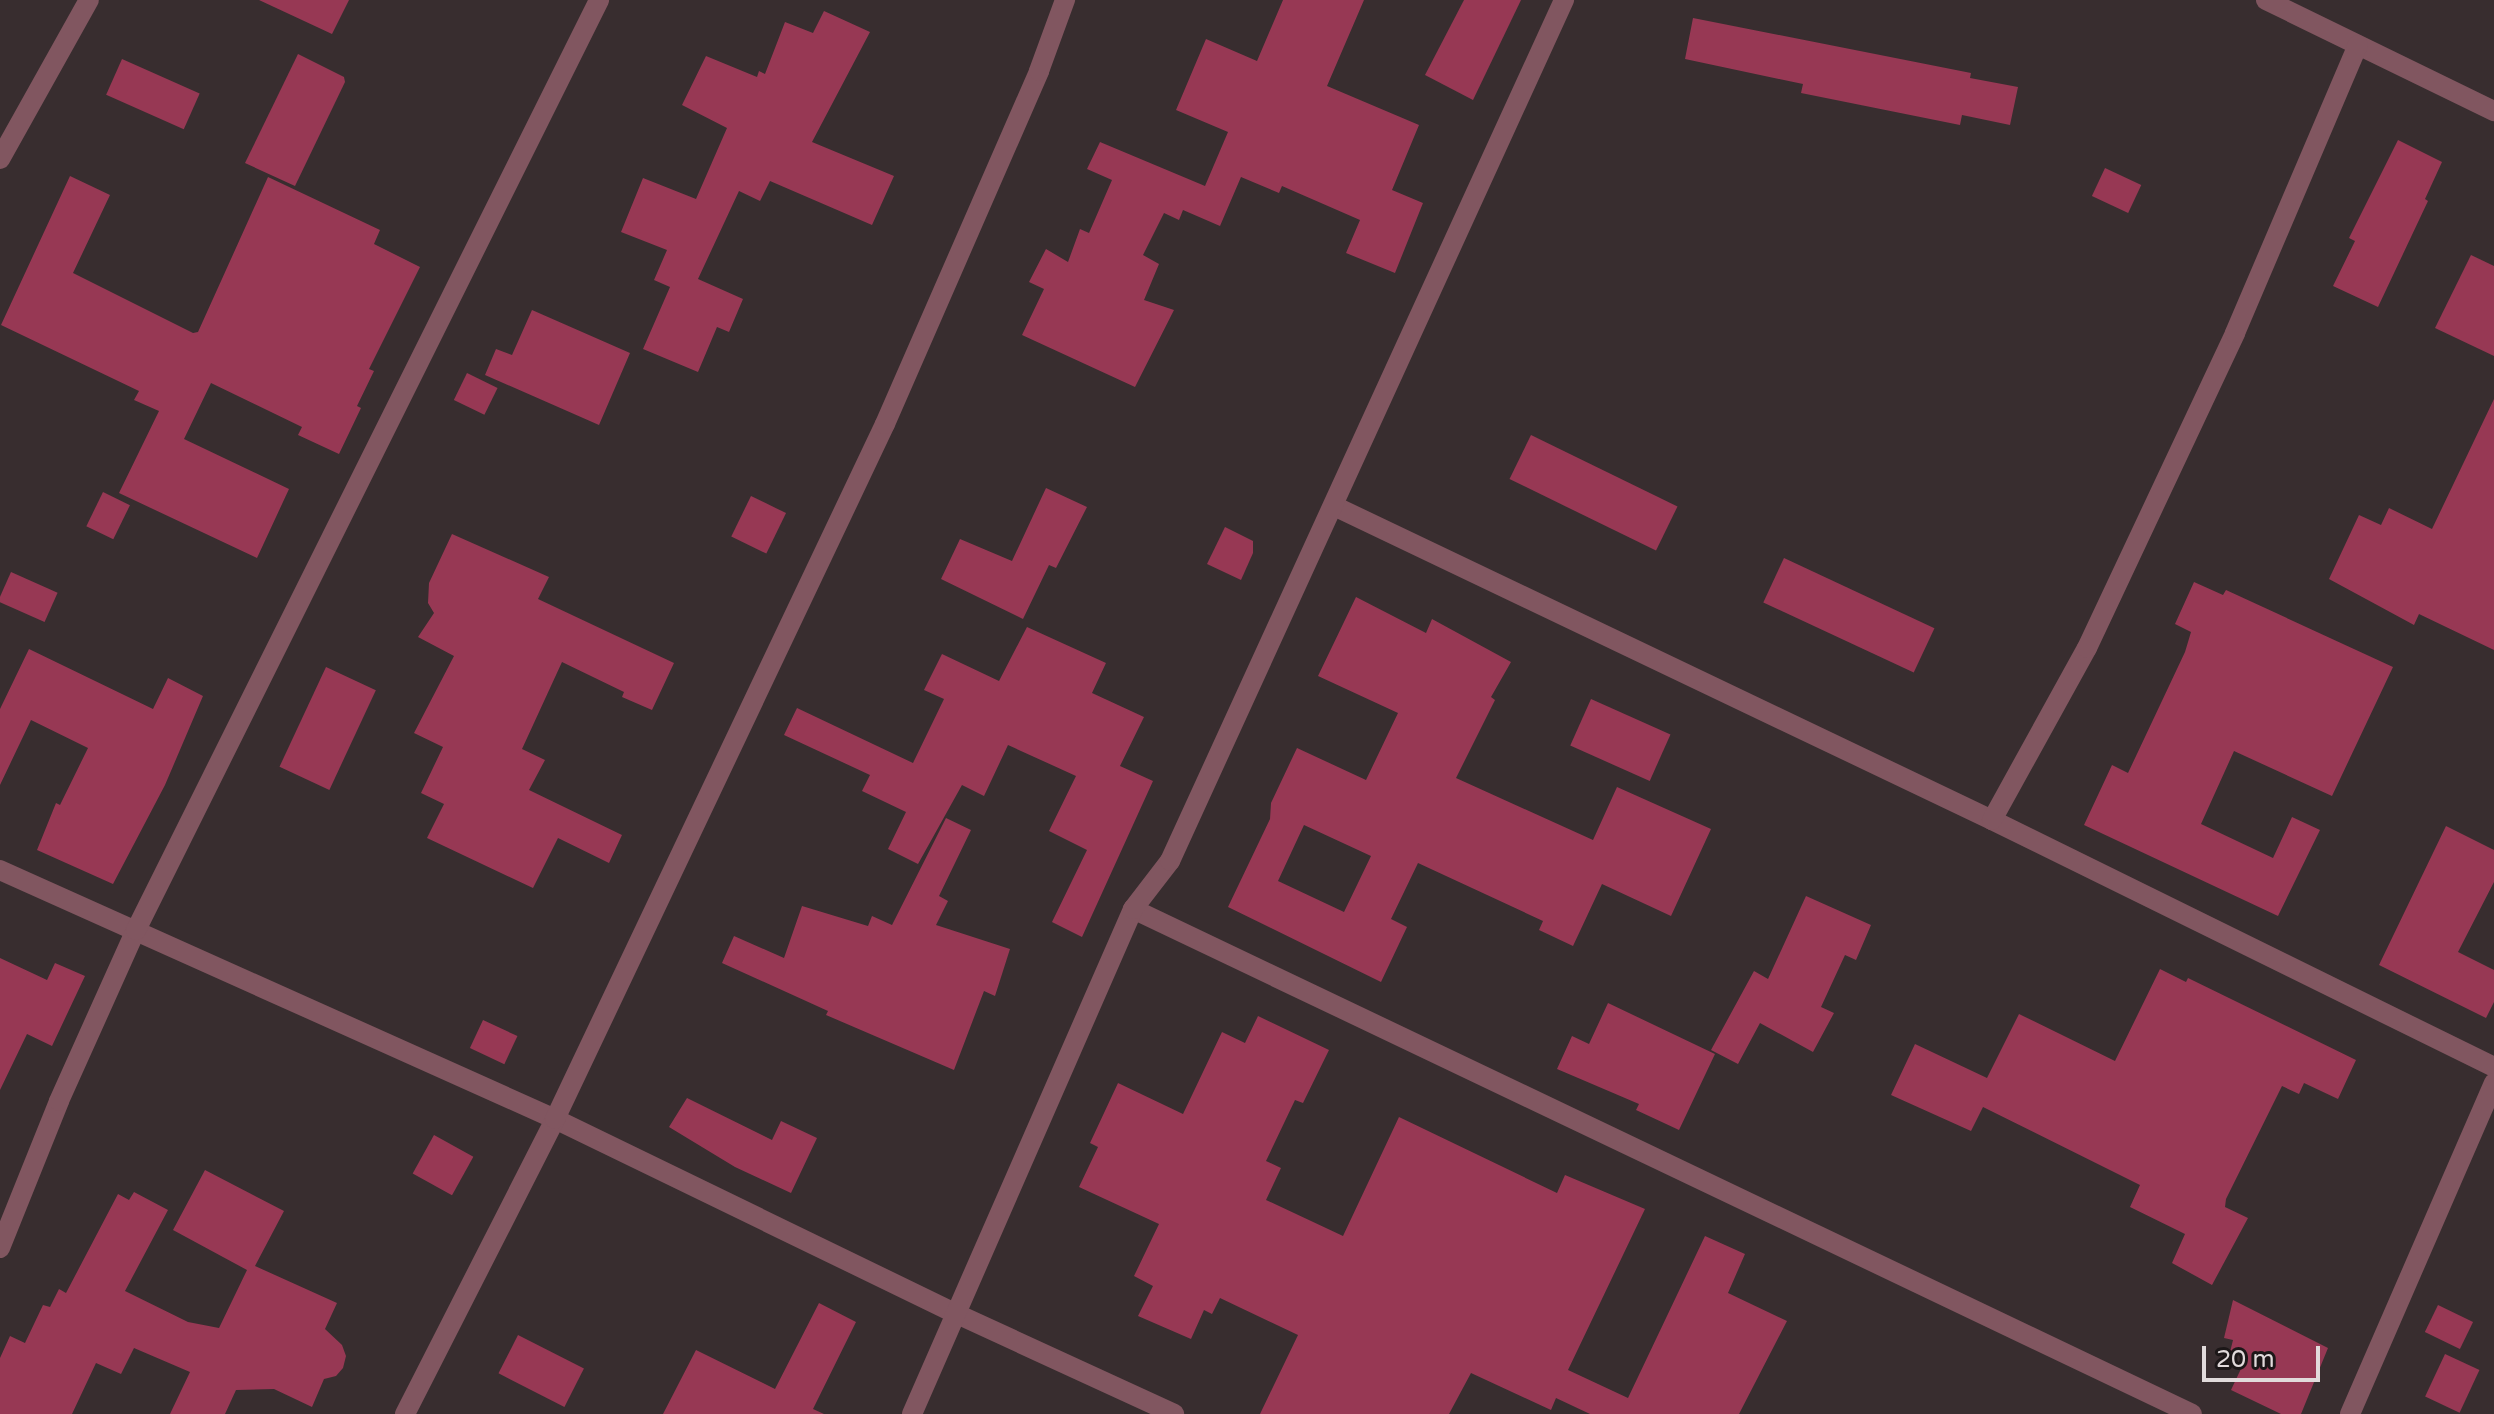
<!DOCTYPE html>
<html>
<head>
<meta charset="utf-8">
<style>
  body { margin:0 }
  #map { position:relative; width:2494px; height:1414px; overflow:hidden; background:#382d2f; font-family:"Varela Round",sans-serif }
  div>[style] { position:absolute }
  [style*='--x'] { left:calc(var(--x)*1px); top:calc(var(--y)*1px); width:calc(var(--w)*1px); rotate:calc(var(--a)*1deg) }
  .building>* { inset:0; background:#973854; transform-origin:0 0 }
  .street>* { height:20px; margin:-10px; padding:0 10px; transform-origin:10px; border-radius:10px; background:#815660 }
  span { translate:-50% -50%; white-space:nowrap; text-align:center; line-height:1.15; -webkit-text-stroke:6px #1c1718; paint-order:stroke }
  .scale { position:absolute; left:2202px; top:1346px; width:118px; height:36px; box-sizing:border-box; border:4px solid #e1dadb; border-top:0; padding-left:10px; font-size:24px; line-height:28px; white-space:nowrap; color:#e1dadb; -webkit-text-stroke:6px #1c1718; paint-order:stroke }
</style>
</head>
<body>
<div id="map">
  <div class="building">
    <div style="clip-path:polygon(259px 0,349px 0,332px 34px)"></div>
    <div style="clip-path:polygon(1283px 0,1364px 0,1327px 86px,1419px 125px,1392px 190px,1423px 203px,1395px 273px,1346px 253px,1360px 220px,1282px 186px,1279px 193px,1241px 177px,1220px 226px,1183px 210px,1179px 220px,1164px 213px,1143px 255px,1159px 264px,1144px 300px,1174px 310px,1135px 387px,1022px 335px,1044px 289px,1029px 282px,1046px 249px,1068px 262px,1080px 229px,1089px 233px,1112px 180px,1087px 169px,1100px 142px,1205px 186px,1228px 132px,1176px 110px,1206px 39px,1257px 61px)"></div>
    <div style="clip-path:polygon(1464px 0,1521px 0,1473px 100px,1425px 75px)"></div>
    <div style="clip-path:polygon(824px 11px,870px 32px,812px 142px,894px 176px,872px 225px,770px 181px,760px 201px,739px 191px,698px 279px,743px 299px,729px 332px,717px 327px,698px 372px,643px 349px,670px 287px,654px 280px,667px 250px,621px 232px,643px 178px,696px 199px,727px 128px,682px 105px,706px 56px,757px 77px,759px 71px,765px 74px,785px 22px,813px 33px)"></div>
    <div style="clip-path:polygon(1693px 18px,1971px 73px,1970px 78px,2018px 87px,2010px 125px,1962px 115px,1960px 125px,1801px 93px,1803px 84px,1685px 59px)"></div>
    <div style="clip-path:polygon(298px 54px,344px 77px,345px 82px,295px 186px,245px 163px)"></div>
    <div style="left:122px;top:59px;width:85px;height:39px;rotate:24deg"></div>
    <div style="clip-path:polygon(2398px 140px,2442px 162px,2425px 199px,2428px 201px,2378px 307px,2333px 286px,2355px 241px,2349px 238px)"></div>
    <div style="left:2105px;top:168px;width:40px;height:31px;rotate:25deg"></div>
    <div style="clip-path:polygon(70px 176px,110px 195px,73px 273px,193px 333px,198px 332px,268px 177px,380px 230px,374px 244px,420px 267px,369px 369px,374px 371px,357px 406px,361px 408px,339px 454px,298px 435px,302px 427px,211px 383px,184px 439px,289px 489px,257px 558px,119px 493px,159px 411px,134px 400px,139px 391px,1px 325px)"></div>
    <div style="clip-path:polygon(2471px 255px,2494px 266px,2494px 356px,2435px 328px)"></div>
    <div style="clip-path:polygon(532px 310px,630px 353px,599px 425px,485px 375px,496px 349px,512px 355px)"></div>
    <div style="left:467px;top:373px;width:34px;height:30px;rotate:26deg"></div>
    <div style="clip-path:polygon(2494px 399px,2494px 650px,2419px 614px,2414px 625px,2329px 579px,2359px 515px,2381px 525px,2389px 508px,2432px 529px)"></div>
    <div style="left:1531px;top:435px;width:163px;height:49px;rotate:26deg"></div>
    <div style="clip-path:polygon(1046px 488px,1087px 507px,1056px 568px,1049px 565px,1023px 619px,941px 579px,960px 539px,1012px 561px)"></div>
    <div style="left:103px;top:492px;width:30px;height:38px;rotate:26deg"></div>
    <div style="left:751px;top:496px;width:39px;height:45px;rotate:26deg"></div>
    <div style="clip-path:polygon(1225px 527px,1253px 541px,1253px 553px,1241px 580px,1207px 564px)"></div>
    <div style="clip-path:polygon(452px 534px,549px 577px,538px 599px,674px 663px,652px 710px,622px 697px,624px 692px,562px 662px,522px 749px,545px 760px,529px 790px,622px 835px,609px 863px,558px 838px,533px 888px,427px 838px,444px 804px,421px 793px,443px 747px,414px 733px,454px 656px,418px 637px,434px 613px,428px 603px,429px 583px)"></div>
    <div style="left:1784px;top:558px;width:166px;height:49px;rotate:25deg"></div>
    <div style="left:11px;top:572px;width:51px;height:32px;rotate:24deg"></div>
    <div style="clip-path:polygon(2194px 582px,2223px 595px,2226px 590px,2393px 667px,2332px 796px,2234px 751px,2201px 824px,2273px 858px,2292px 817px,2320px 830px,2278px 916px,2084px 825px,2112px 765px,2128px 773px,2185px 652px,2191px 632px,2175px 624px)"></div>
    <div style="clip-path:polygon(evenodd,1356px 597px,1426px 633px,1432px 619px,1511px 662px,1491px 697px,1495px 700px,1456px 778px,1593px 840px,1617px 787px,1711px 829px,1671px 916px,1602px 884px,1573px 946px,1539px 930px,1543px 921px,1418px 863px,1391px 919px,1407px 927px,1381px 982px,1228px 907px,1270px 819px,1271px 803px,1297px 748px,1366px 780px,1398px 713px,1318px 676px,1356px 597px,1304px 825px,1371px 856px,1344px 912px,1278px 881px,1304px 825px)"></div>
    <div style="clip-path:polygon(1027px 627px,1106px 663px,1092px 693px,1144px 717px,1120px 766px,1153px 781px,1082px 937px,1052px 922px,1087px 850px,1049px 831px,1076px 776px,1008px 745px,984px 796px,962px 785px,918px 864px,888px 849px,906px 812px,862px 791px,870px 775px,784px 735px,797px 708px,913px 763px,944px 699px,924px 690px,942px 654px,999px 681px)"></div>
    <div style="clip-path:polygon(29px 649px,153px 709px,168px 678px,203px 696px,165px 785px,113px 884px,37px 850px,56px 803px,60px 805px,88px 748px,31px 720px,0 785px,0 709px)"></div>
    <div style="left:326px;top:667px;width:55px;height:110px;rotate:25deg"></div>
    <div style="left:1591px;top:699px;width:87px;height:51px;rotate:24deg"></div>
    <div style="clip-path:polygon(946px 818px,971px 830px,939px 896px,948px 901px,936px 925px,1010px 949px,995px 996px,984px 991px,954px 1070px,826px 1015px,828px 1011px,722px 963px,734px 936px,784px 958px,802px 906px,868px 926px,872px 916px,892px 925px)"></div>
    <div style="clip-path:polygon(2446px 826px,2494px 850px,2494px 882px,2458px 952px,2494px 970px,2494px 1002px,2486px 1018px,2379px 965px)"></div>
    <div style="clip-path:polygon(1806px 896px,1871px 925px,1856px 960px,1845px 955px,1821px 1007px,1834px 1013px,1813px 1052px,1760px 1023px,1738px 1064px,1711px 1050px,1754px 971px,1768px 979px)"></div>
    <div style="clip-path:polygon(0 958px,47px 980px,55px 963px,85px 976px,52px 1046px,27px 1034px,0 1090px)"></div>
    <div style="clip-path:polygon(2160px 969px,2186px 982px,2188px 978px,2356px 1060px,2338px 1099px,2304px 1083px,2299px 1094px,2282px 1086px,2226px 1199px,2225px 1207px,2248px 1218px,2212px 1285px,2172px 1263px,2185px 1234px,2130px 1207px,2140px 1185px,1983px 1107px,1971px 1131px,1891px 1095px,1915px 1044px,1987px 1078px,2019px 1014px,2115px 1061px)"></div>
    <div style="clip-path:polygon(1608px 1003px,1715px 1054px,1679px 1130px,1636px 1110px,1639px 1104px,1557px 1069px,1572px 1036px,1589px 1044px)"></div>
    <div style="clip-path:polygon(1258px 1016px,1329px 1050px,1303px 1103px,1295px 1100px,1266px 1161px,1281px 1168px,1266px 1200px,1343px 1236px,1399px 1117px,1557px 1193px,1565px 1175px,1645px 1209px,1568px 1370px,1628px 1398px,1705px 1236px,1745px 1254px,1728px 1293px,1787px 1321px,1739px 1414px,1590px 1414px,1556px 1398px,1551px 1410px,1471px 1373px,1449px 1414px,1260px 1414px,1298px 1335px,1220px 1298px,1212px 1314px,1204px 1310px,1191px 1339px,1138px 1316px,1153px 1286px,1134px 1276px,1159px 1224px,1079px 1187px,1098px 1147px,1090px 1143px,1118px 1083px,1183px 1114px,1222px 1032px,1245px 1043px)"></div>
    <div style="left:483px;top:1020px;width:38px;height:31px;rotate:25deg"></div>
    <div style="clip-path:polygon(687px 1098px,772px 1140px,781px 1121px,817px 1138px,791px 1193px,735px 1167px,669px 1127px)"></div>
    <div style="left:434px;top:1135px;width:45px;height:44px;rotate:29deg"></div>
    <div style="clip-path:polygon(205px 1170px,284px 1211px,255px 1266px,337px 1303px,325px 1329px,342px 1345px,346px 1356px,343px 1368px,336px 1376px,324px 1379px,312px 1407px,274px 1389px,236px 1390px,225px 1414px,170px 1414px,190px 1372px,134px 1348px,121px 1374px,96px 1363px,72px 1414px,0 1414px,0 1358px,10px 1336px,25px 1343px,43px 1305px,50px 1307px,59px 1289px,66px 1293px,118px 1194px,129px 1200px,134px 1192px,168px 1210px,125px 1291px,188px 1322px,219px 1328px,247px 1270px,173px 1230px)"></div>
    <div style="clip-path:polygon(2233px 1300px,2328px 1348px,2301px 1414px,2281px 1414px,2231px 1390px,2247px 1356px,2230px 1352px,2233px 1340px,2224px 1338px)"></div>
    <div style="clip-path:polygon(819px 1303px,856px 1322px,813px 1409px,824px 1414px,663px 1414px,696px 1350px,775px 1389px)"></div>
    <div style="left:2438px;top:1305px;width:39px;height:30px;rotate:26deg"></div>
    <div style="left:518px;top:1335px;width:74px;height:43px;rotate:27deg"></div>
    <div style="left:2445px;top:1354px;width:38px;height:47px;rotate:25deg"></div>
  </div>
  <div class="street">
    <div style="--x:2266;--y:0;--w:254;--a:26"></div>
    <div style="--x:0;--y:159;--w:182;--a:-60.8"></div>
    <div style="--x:1334;--y:506;--w:729;--a:25.51"></div>
    <div style="--x:1992;--y:820;--w:559;--a:26.2"></div>
    <div style="--x:1992;--y:820;--w:196;--a:-61.1"></div>
    <div style="--x:2087;--y:648;--w:348;--a:-64.8"></div>
    <div style="--x:2235;--y:333;--w:313;--a:-66.9"></div>
    <div style="--x:0;--y:870;--w:608;--a:24.16"></div>
    <div style="--x:555;--y:1119;--w:447;--a:25.9"></div>
    <div style="--x:957;--y:1314;--w:239;--a:24.7"></div>
    <div style="--x:1133;--y:909;--w:1173;--a:25.49"></div>
    <div style="--x:0;--y:1248;--w:158;--a:-68.1"></div>
    <div style="--x:59;--y:1101;--w:188;--a:-65.8"></div>
    <div style="--x:136;--y:930;--w:1039;--a:-63.53"></div>
    <div style="--x:405;--y:1414;--w:331;--a:-63"></div>
    <div style="--x:555;--y:1119;--w:769;--a:-64.6"></div>
    <div style="--x:885;--y:424;--w:385;--a:-66.4"></div>
    <div style="--x:1039;--y:71;--w:76;--a:-69.9"></div>
    <div style="--x:912;--y:1414;--w:551;--a:-66.36"></div>
    <div style="--x:1133;--y:909;--w:61;--a:-52.4"></div>
    <div style="--x:1170;--y:861;--w:947;--a:-65.41"></div>
    <div style="--x:2350;--y:1414;--w:361;--a:-66.5"></div>
  </div>
  <div class="scale">20 m</div>
</div>
</body>
</html>
